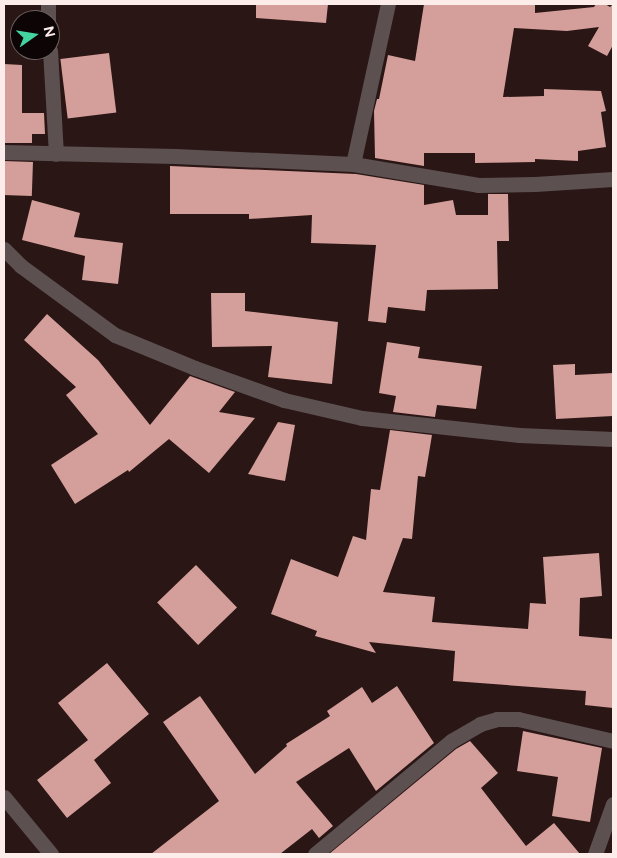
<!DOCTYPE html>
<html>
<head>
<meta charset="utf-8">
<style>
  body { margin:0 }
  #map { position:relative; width:617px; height:858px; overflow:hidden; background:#2a1615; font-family:Figtree,sans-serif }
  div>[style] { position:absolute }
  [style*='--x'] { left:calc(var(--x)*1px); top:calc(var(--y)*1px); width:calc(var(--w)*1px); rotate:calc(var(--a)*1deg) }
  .building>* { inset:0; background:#d49e9a; transform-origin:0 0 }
  .minor>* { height:15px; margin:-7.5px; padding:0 7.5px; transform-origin:7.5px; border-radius:7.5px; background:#5c5150 }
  span { translate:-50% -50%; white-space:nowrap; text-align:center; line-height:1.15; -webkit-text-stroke:5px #0d0505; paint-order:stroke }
  .frame { position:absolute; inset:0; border:5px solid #fcedeb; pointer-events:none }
  .north { position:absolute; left:10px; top:10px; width:50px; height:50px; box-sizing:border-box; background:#0d0505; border:1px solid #6d6261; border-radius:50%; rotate:77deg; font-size:14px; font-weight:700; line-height:20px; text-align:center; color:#fcedeb }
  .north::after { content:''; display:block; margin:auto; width:18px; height:22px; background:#44d49f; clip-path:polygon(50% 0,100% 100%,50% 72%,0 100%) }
</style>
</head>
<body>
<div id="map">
  <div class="building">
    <div style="clip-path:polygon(256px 4px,328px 4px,326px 23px,256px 18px)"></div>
    <div style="clip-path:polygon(424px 4px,535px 4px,535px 13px,594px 7px,596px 4px,605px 4px,610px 7px,613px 4px,613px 45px,607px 56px,588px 46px,599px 27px,567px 31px,514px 28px,503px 97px,544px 96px,544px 89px,601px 91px,606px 111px,601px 112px,606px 147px,578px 151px,578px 161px,535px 159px,535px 162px,475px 163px,475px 153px,424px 153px,424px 166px,375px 158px,374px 111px,377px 99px,379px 99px,388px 55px,415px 61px)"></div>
    <div style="left:109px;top:53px;width:60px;height:49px;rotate:83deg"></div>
    <div style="clip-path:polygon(4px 64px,22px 65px,22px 113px,44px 113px,45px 134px,32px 134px,32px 143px,4px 143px)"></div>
    <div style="left:4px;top:161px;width:29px;height:34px;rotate:2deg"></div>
    <div style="clip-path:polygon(170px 166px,356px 174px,424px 185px,424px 205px,453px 200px,456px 215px,488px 215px,488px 194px,508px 194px,509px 241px,497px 241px,498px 289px,427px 290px,425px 311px,388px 307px,386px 323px,368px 321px,376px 245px,311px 243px,312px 215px,249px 219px,249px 214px,170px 214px)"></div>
    <div style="clip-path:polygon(32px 200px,80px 213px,74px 237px,123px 243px,118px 284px,82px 280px,85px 256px,22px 240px)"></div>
    <div style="clip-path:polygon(211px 293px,245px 293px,245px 311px,338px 322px,332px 384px,268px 377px,272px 346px,212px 347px)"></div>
    <div style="clip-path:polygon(47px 314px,98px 360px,150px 425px,190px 376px,235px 392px,219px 412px,255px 418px,209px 473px,169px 439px,129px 472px,128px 470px,75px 504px,51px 465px,98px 434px,66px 395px,76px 387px,24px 340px)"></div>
    <div style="clip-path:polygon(387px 342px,420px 347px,418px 358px,482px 366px,476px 409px,437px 405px,435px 417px,393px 412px,396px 396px,379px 393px)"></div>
    <div style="clip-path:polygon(575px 364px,575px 375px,613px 373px,613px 416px,556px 419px,553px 365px)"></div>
    <div style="clip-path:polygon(278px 422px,295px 425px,285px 481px,248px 474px)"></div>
    <div style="clip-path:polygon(390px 430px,432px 435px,425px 477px,418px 476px,412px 539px,403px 538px,383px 592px,435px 597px,432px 622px,528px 629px,530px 603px,546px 604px,543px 557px,599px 553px,602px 596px,580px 598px,579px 636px,613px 639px,613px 708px,585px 705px,586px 691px,453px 681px,455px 651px,369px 642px,376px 653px,315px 636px,317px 631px,271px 614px,291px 559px,338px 577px,353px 536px,366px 540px,371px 489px,380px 490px)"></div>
    <div style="left:196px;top:565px;width:59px;height:54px;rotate:46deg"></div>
    <div style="clip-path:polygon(107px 663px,149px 714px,94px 760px,111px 783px,67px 818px,37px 780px,88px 740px,58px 703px)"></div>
    <div style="clip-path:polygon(397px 686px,434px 743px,376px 791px,349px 748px,296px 782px,333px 826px,319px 838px,312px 829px,280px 854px,151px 854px,219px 801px,163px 722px,200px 696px,255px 774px,287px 746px,286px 744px,330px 716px,327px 711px,362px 687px,372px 703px)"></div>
    <div style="clip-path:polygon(523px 731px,602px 748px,590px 822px,552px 816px,558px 777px,517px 771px)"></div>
    <div style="clip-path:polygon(470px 741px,498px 773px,481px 788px,526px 846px,554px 823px,580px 854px,329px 854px,456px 749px)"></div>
  </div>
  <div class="minor">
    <div style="--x:48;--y:4;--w:16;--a:90"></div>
    <div style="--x:50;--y:50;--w:104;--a:86.7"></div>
    <div style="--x:4;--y:152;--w:171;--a:1.3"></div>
    <div style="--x:175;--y:156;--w:178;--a:2.6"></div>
    <div style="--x:353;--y:164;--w:164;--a:-77.7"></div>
    <div style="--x:353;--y:164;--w:127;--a:9.5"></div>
    <div style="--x:478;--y:185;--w:57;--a:-1"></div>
    <div style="--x:535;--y:184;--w:78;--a:-3.7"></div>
    <div style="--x:4;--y:249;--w:24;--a:45"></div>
    <div style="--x:21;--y:266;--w:117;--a:36.3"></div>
    <div style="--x:115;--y:335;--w:87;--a:22.4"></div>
    <div style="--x:195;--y:368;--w:95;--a:19.8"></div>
    <div style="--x:284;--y:400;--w:80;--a:13"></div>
    <div style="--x:362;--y:418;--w:158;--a:6.2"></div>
    <div style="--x:519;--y:435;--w:94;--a:2.4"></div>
    <div style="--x:4;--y:797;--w:74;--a:50.5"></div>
    <div style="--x:315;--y:854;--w:177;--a:-39.7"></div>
    <div style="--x:451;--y:741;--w:34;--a:-30"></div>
    <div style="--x:480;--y:724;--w:18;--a:-16"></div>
    <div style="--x:497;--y:719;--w:21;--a:0"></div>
    <div style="--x:518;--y:719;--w:98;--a:13"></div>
    <div style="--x:595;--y:854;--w:53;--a:-70.2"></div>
  </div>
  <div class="frame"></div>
  <div class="north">N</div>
</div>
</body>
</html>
